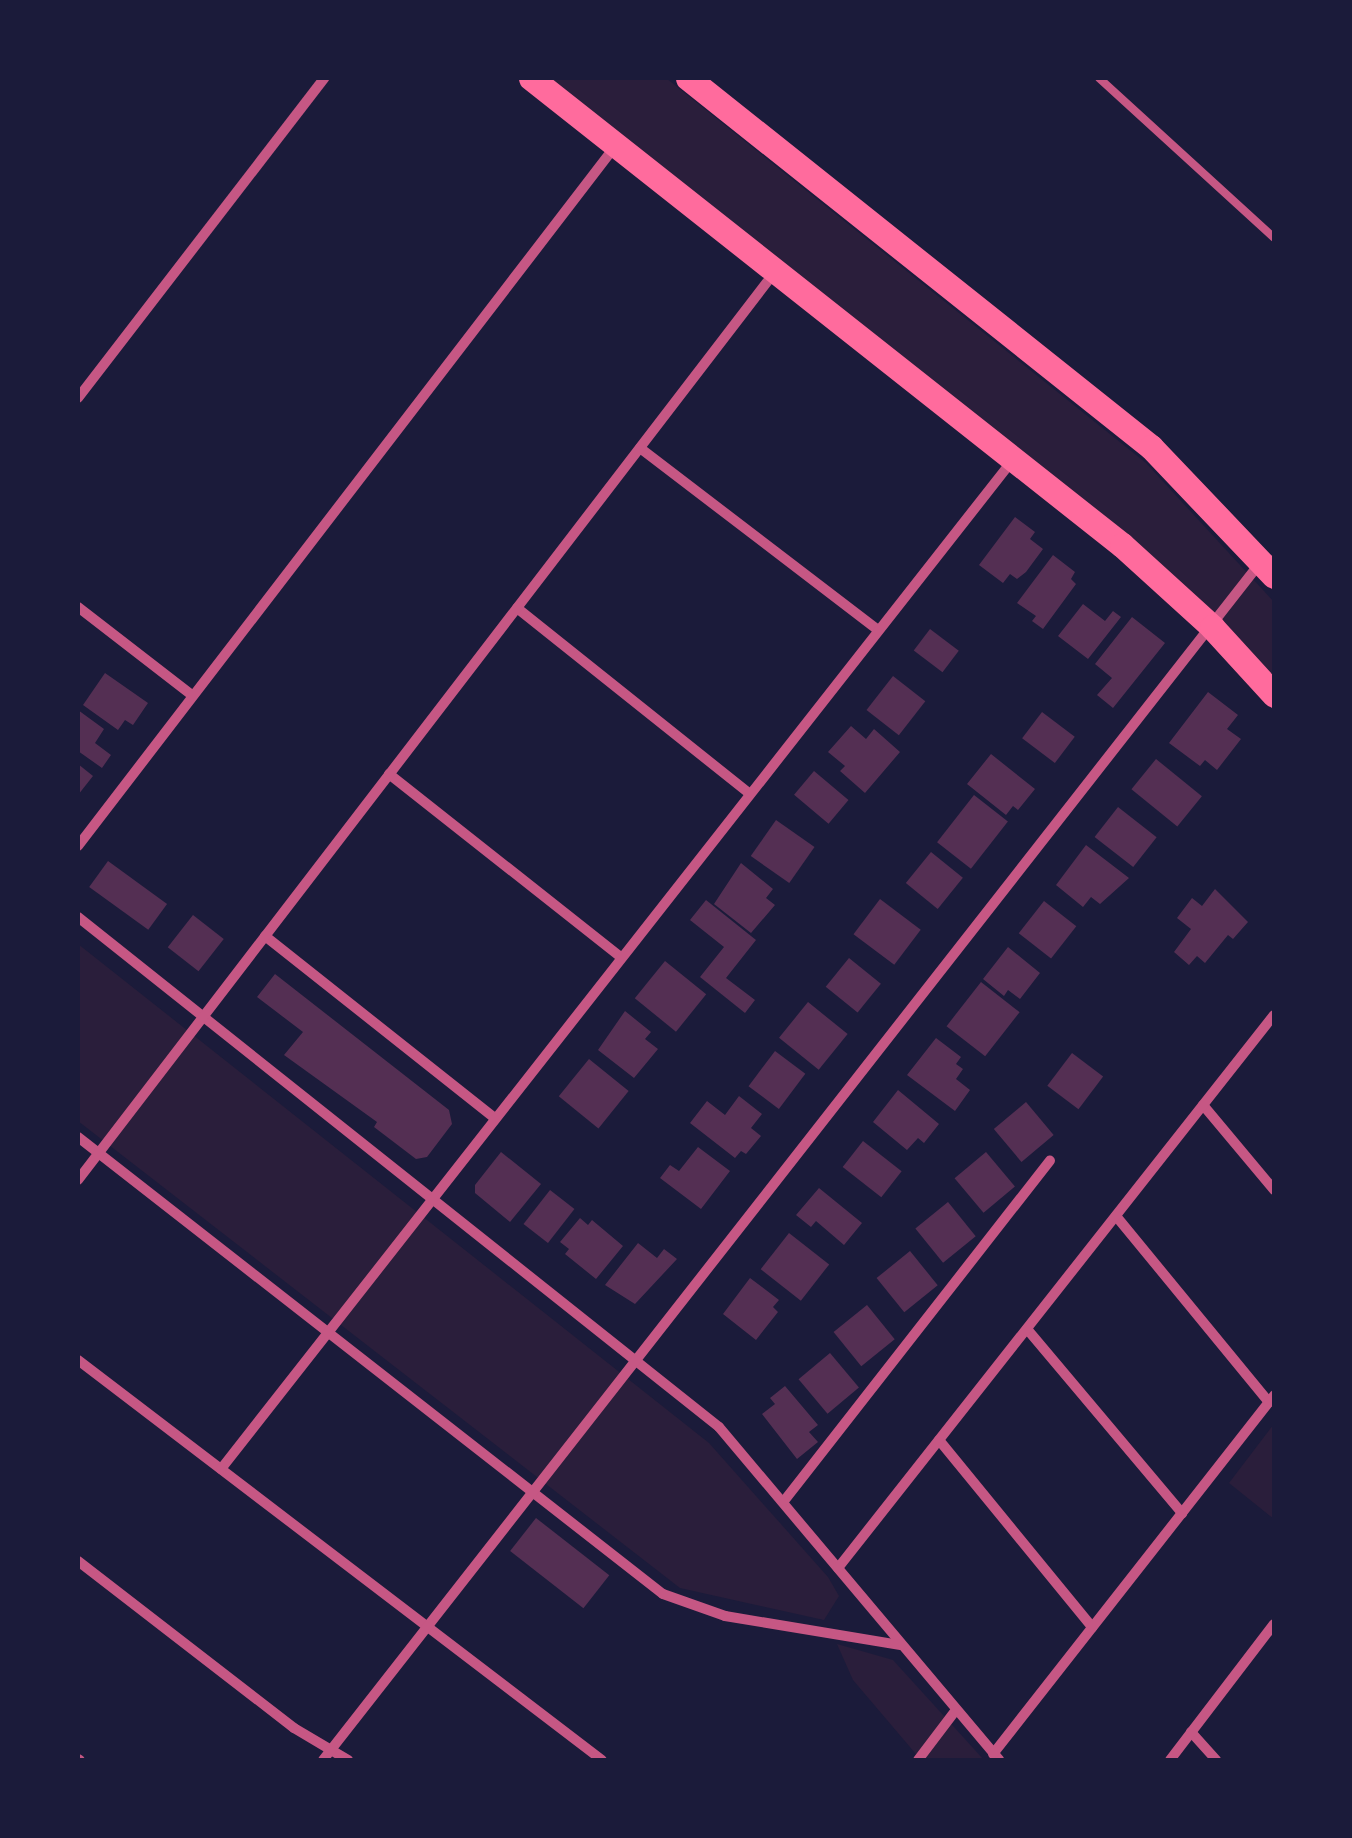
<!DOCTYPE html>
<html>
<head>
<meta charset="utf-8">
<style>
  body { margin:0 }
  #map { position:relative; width:1352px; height:1838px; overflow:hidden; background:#1b1b3a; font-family:Signika,sans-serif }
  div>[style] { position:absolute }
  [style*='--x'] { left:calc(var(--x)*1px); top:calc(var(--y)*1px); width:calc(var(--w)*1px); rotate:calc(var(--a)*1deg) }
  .green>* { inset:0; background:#2a1e3b }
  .building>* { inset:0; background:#542f53; transform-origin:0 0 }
  .service>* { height:8px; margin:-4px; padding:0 4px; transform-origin:4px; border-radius:4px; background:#c65784 }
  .minor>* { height:10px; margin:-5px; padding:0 5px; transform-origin:5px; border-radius:5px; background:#c65784 }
  .primary>* { height:25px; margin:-12.5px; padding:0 12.5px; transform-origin:12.5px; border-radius:12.5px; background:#ff6b9d }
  span { translate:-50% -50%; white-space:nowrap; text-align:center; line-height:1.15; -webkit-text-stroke:8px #1b1b3a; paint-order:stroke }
  .frame { position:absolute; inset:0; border:80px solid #1b1b3a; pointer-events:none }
</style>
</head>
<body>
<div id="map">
  <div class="green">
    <div style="clip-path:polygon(544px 78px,666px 78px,1146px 463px,1274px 602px,1274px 679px)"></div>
    <div style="clip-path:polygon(78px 944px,709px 1443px,828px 1577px,839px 1596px,824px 1620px,680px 1588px,78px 1121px)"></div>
    <div style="clip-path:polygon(1274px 1424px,1274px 1519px,1229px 1483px)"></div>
    <div style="clip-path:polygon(837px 1644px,893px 1660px,984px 1760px,921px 1760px,853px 1680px)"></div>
  </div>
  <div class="building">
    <div style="clip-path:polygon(1015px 517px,1035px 532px,1030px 539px,1043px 549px,1026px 572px,1017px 579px,1010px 574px,1003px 583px,979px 565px)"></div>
    <div style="clip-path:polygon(1053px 555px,1075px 572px,1071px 579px,1076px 584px,1043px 629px,1032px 621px,1036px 616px,1017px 603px)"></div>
    <div style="clip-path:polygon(1083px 604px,1105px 621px,1113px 611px,1121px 617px,1088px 659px,1058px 636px)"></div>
    <div style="clip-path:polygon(1132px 617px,1165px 643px,1113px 708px,1097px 695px,1112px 678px,1095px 664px)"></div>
    <div style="left:930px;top:629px;width:36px;height:27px;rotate:37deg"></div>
    <div style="clip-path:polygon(105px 673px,148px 703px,133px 725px,125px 720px,118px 730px,83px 705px)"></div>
    <div style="left:893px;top:676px;width:41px;height:43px;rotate:38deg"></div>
    <div style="clip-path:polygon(1208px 692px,1238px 715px,1227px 729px,1241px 739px,1217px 770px,1205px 760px,1200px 766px,1169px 743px)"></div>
    <div style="clip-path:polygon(78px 710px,104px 729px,95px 743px,111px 755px,102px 768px,78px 751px)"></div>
    <div style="left:1042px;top:712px;width:41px;height:33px;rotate:37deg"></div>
    <div style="clip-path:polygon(851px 726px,866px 739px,874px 729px,900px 752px,865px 793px,840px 771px,845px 766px,828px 752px)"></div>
    <div style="clip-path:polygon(991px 754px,1035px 789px,1018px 810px,1013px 806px,1006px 815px,967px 784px)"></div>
    <div style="left:1156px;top:759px;width:59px;height:39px;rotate:39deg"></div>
    <div style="clip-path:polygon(78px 764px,93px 776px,78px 795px)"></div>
    <div style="left:814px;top:771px;width:45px;height:31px;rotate:40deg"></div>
    <div style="left:974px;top:795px;width:43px;height:60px;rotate:38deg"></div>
    <div style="left:1118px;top:807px;width:49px;height:38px;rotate:38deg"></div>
    <div style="left:776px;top:820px;width:47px;height:44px;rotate:35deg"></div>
    <div style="clip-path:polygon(1086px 845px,1129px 878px,1100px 904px,1091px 897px,1083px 907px,1056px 885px)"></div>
    <div style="left:931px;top:852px;width:41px;height:40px;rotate:39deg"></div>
    <div style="left:108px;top:861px;width:73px;height:32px;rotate:36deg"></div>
    <div style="clip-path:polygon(741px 863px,773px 889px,766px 898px,775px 905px,751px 933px,714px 904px)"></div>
    <div style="clip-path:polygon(1215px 889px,1248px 922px,1233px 939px,1228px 935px,1205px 963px,1197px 956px,1189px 965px,1174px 952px,1191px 929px,1177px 918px,1192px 898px,1202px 906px)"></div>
    <div style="left:880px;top:899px;width:51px;height:44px;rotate:37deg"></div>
    <div style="clip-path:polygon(706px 900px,756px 940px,726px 978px,755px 1000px,745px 1013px,700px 977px,724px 947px,690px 920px)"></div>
    <div style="left:1044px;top:901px;width:41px;height:41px;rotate:38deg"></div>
    <div style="left:193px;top:915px;width:39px;height:41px;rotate:38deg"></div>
    <div style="clip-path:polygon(1008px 947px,1040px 973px,1020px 999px,1008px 990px,1004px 996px,983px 979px)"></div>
    <div style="left:849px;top:958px;width:41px;height:37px;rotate:39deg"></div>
    <div style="left:665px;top:961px;width:53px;height:48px;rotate:39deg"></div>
    <div style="clip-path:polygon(275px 974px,449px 1110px,452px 1124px,427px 1157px,416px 1159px,374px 1127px,377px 1122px,284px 1055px,303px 1032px,257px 997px)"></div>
    <div style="left:981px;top:982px;width:49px;height:56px;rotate:38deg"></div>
    <div style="left:808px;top:1002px;width:51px;height:46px;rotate:39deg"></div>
    <div style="clip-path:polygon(625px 1011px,651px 1032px,645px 1039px,658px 1049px,634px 1078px,598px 1050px)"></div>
    <div style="clip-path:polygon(936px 1038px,961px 1057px,956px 1064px,963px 1069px,956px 1079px,970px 1090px,955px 1111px,907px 1075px)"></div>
    <div style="left:775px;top:1051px;width:38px;height:44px;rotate:37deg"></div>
    <div style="left:1072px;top:1053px;width:39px;height:41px;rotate:37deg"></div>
    <div style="left:589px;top:1059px;width:51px;height:48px;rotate:39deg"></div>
    <div style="clip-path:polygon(898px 1090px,939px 1124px,924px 1143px,918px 1138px,907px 1150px,873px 1122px)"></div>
    <div style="clip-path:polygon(739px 1096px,762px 1114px,751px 1128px,761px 1136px,746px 1154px,741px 1151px,735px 1158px,690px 1123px,707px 1101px,725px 1115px)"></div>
    <div style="left:1026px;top:1102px;width:43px;height:42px;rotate:50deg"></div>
    <div style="left:863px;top:1141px;width:49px;height:33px;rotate:38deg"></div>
    <div style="clip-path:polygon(698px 1147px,730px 1171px,701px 1209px,660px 1178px,670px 1165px,679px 1171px)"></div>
    <div style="clip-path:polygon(501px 1152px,541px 1184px,510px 1222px,475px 1193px,475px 1185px)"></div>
    <div style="left:986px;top:1152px;width:45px;height:41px;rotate:50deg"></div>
    <div style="clip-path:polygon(819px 1188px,862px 1223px,844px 1245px,816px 1221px,811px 1227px,796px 1215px)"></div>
    <div style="left:550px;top:1190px;width:31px;height:43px;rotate:38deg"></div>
    <div style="left:948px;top:1202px;width:44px;height:42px;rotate:51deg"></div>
    <div style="clip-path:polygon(580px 1218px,588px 1225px,592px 1220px,623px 1246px,596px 1279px,565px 1254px,569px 1249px,560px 1242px)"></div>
    <div style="left:789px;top:1233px;width:51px;height:46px;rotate:38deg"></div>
    <div style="clip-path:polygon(638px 1243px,657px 1258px,664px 1249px,677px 1259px,635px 1304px,605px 1285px)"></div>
    <div style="left:910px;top:1251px;width:44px;height:43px;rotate:51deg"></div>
    <div style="clip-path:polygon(750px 1278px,779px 1300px,773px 1307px,778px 1312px,756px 1340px,723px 1314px)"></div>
    <div style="left:867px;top:1305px;width:44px;height:43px;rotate:51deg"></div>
    <div style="left:830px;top:1353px;width:45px;height:41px;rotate:50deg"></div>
    <div style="clip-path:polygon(785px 1386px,818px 1425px,809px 1432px,818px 1442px,797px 1459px,762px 1414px,775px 1404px,770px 1398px)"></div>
    <div style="left:536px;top:1518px;width:93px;height:42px;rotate:38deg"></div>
  </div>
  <div class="service">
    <div style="--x:1099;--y:78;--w:237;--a:42.4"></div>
  </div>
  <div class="minor">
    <div style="--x:78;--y:398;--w:404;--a:-52.4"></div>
    <div style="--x:640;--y:448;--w:300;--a:37.4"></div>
    <div style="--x:78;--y:607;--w:145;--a:37.7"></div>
    <div style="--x:517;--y:608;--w:298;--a:38.6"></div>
    <div style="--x:389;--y:774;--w:295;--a:38.3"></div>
    <div style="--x:78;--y:846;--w:884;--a:-52.49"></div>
    <div style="--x:78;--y:917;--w:819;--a:38.51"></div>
    <div style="--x:719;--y:1427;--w:435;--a:49.9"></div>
    <div style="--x:265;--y:936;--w:293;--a:38.4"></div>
    <div style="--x:1203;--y:1105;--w:111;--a:50.1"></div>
    <div style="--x:78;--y:1137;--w:742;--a:38"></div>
    <div style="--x:663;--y:1594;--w:66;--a:19.5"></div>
    <div style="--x:725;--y:1616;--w:178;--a:9.4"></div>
    <div style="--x:78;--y:1180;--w:1143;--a:-52.5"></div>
    <div style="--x:1116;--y:1216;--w:241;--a:50.6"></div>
    <div style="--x:1027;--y:1329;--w:241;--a:49.9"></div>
    <div style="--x:78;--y:1360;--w:659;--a:37.36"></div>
    <div style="--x:939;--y:1440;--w:242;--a:50.7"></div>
    <div style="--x:221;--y:1469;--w:1281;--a:-51.88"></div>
    <div style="--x:784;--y:1501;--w:432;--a:-52"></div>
    <div style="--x:78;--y:1561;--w:273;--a:37.7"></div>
    <div style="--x:294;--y:1728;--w:63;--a:30.7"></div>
    <div style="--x:838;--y:1568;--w:704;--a:-51.75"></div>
    <div style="--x:1191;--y:1732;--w:38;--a:48"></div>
    <div style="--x:993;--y:1754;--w:456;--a:-51.9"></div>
    <div style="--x:78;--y:1759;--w:2;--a:27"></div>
    <div style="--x:323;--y:1760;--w:1519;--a:-51.95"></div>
    <div style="--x:918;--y:1760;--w:63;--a:-52.8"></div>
    <div style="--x:1170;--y:1760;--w:171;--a:-52.6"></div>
  </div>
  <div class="primary">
    <div style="--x:531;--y:78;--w:753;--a:38.32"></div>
    <div style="--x:1122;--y:545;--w:122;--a:42.3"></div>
    <div style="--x:1212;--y:627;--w:92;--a:47.6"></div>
    <div style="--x:688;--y:78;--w:592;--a:38.55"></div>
    <div style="--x:1151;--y:447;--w:178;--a:46.4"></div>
  </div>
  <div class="frame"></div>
</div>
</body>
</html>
